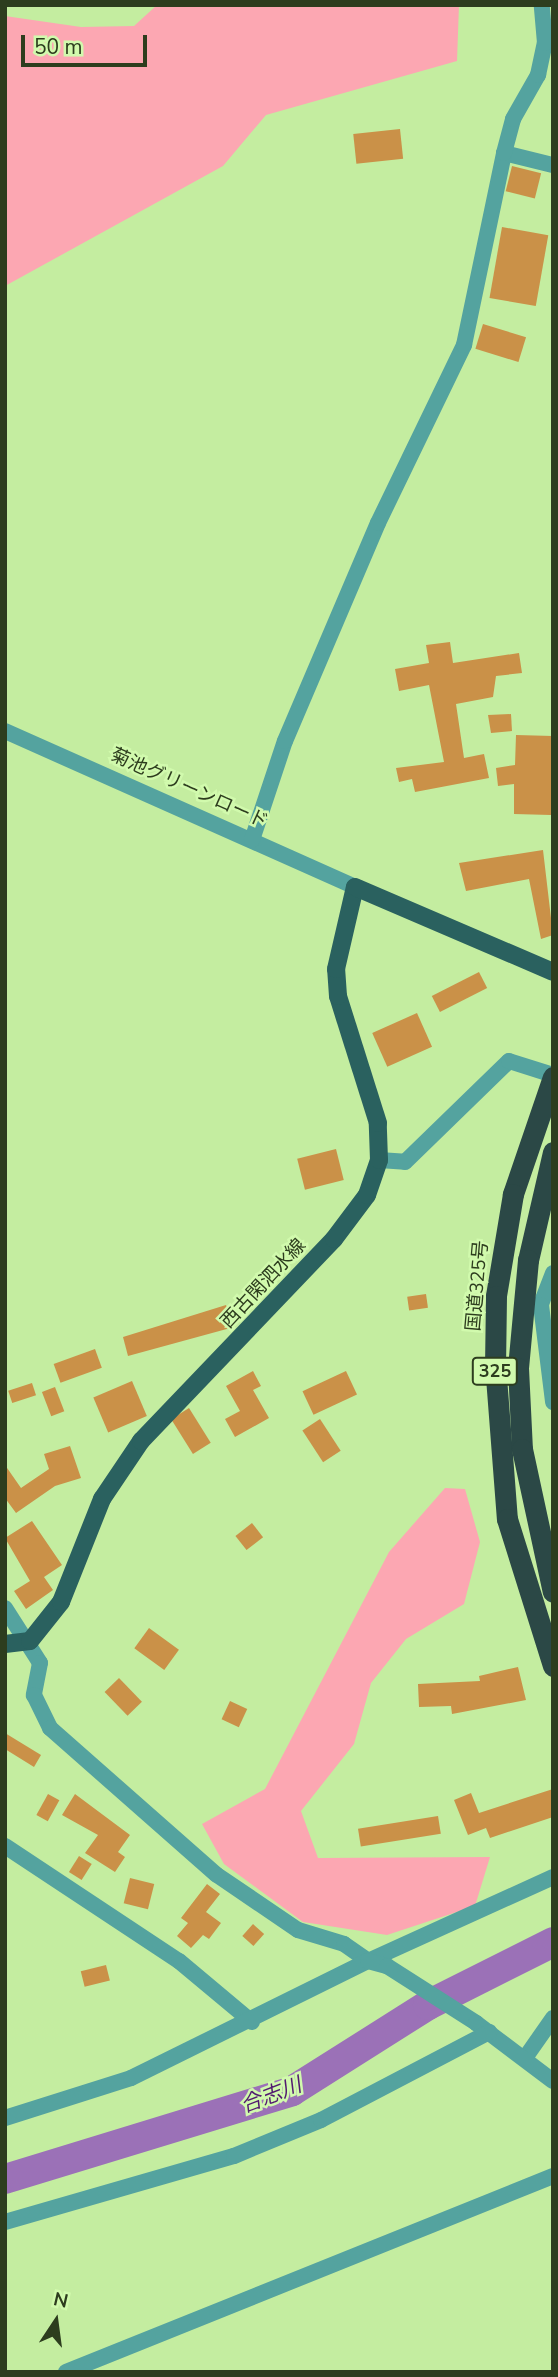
<!DOCTYPE html>
<html>
<head>
<meta charset="utf-8">
<style>
  body { margin:0 }
  #map { position:relative; width:558px; height:2377px; overflow:hidden; background:#c4eda0; font-family:"Nunito Sans","Noto Sans JP",sans-serif }
  div>[style] { position:absolute }
  [style*='--x'] { left:calc(var(--x)*1px); top:calc(var(--y)*1px); width:calc(var(--w)*1px); rotate:calc(var(--a)*1deg) }
  .green>* { inset:0; background:#fca7b2 }
  .river>* { height:30px; margin:-15px; padding:0 15px; transform-origin:15px; border-radius:15px; background:#9b71b7 }
  .building>* { inset:0; background:#ca9148; transform-origin:0 0 }
  .minor>* { height:16px; margin:-8px; padding:0 8px; transform-origin:8px; border-radius:8px; background:#54a39f }
  .major>* { height:18px; margin:-9px; padding:0 9px; transform-origin:9px; border-radius:9px; background:#2a615f }
  .highway>* { height:21px; margin:-10.5px; padding:0 10.5px; transform-origin:10.5px; border-radius:10.5px; background:#2b4846 }
  span { translate:-50% -50%; white-space:nowrap; text-align:center; line-height:1.15; -webkit-text-stroke:5px #d1faad; paint-order:stroke }
  .shield-label span { padding:2px 5px; background:#d1faad; border:2px solid; border-radius:5px; -webkit-text-stroke-width:0 }
  .shield-label { font-size:18px; color:#2d3d1e; font-weight:700 }
  .street-label { font-size:19px; color:#2d3d1e }
  .water-label { font-size:21px; color:#521a70; font-style:italic }
  .frame { position:absolute; inset:0; border:7px solid #2d3d1e; pointer-events:none }
  .north { position:absolute; left:21px; top:2286px; width:70px; height:70px; -webkit-text-stroke:5px #d1faad; paint-order:stroke; rotate:13deg; font-size:19px; font-weight:700; line-height:28px; text-align:center; color:#2d3d1e }
  .north::after { content:''; display:block; margin:auto; width:24px; height:32px; background:#2d3d1e; clip-path:polygon(50% 0,100% 100%,50% 72%,0 100%) }
  .scale { position:absolute; left:21px; top:35px; width:126px; height:32px; box-sizing:border-box; border:4px solid #2d3d1e; border-top:0; padding-left:9px; font-size:21px; line-height:24px; white-space:nowrap; color:#2d3d1e; -webkit-text-stroke:5px #d1faad; paint-order:stroke }
</style>
</head>
<body>
<div id="map">
  <div class="green">
    <div style="clip-path:polygon(157px 5px,459px 5px,457px 61px,266px 115px,223px 166px,5px 286px,5px 16px,81px 27px,134px 26px)"></div>
    <div style="clip-path:polygon(445px 1488px,465px 1489px,480px 1542px,464px 1604px,406px 1639px,371px 1683px,354px 1744px,301px 1811px,318px 1858px,490px 1857px,475px 1906px,387px 1935px,303px 1922px,224px 1864px,202px 1824px,265px 1789px,389px 1552px)"></div>
  </div>
  <div class="river">
    <div style="--x:5;--y:2179;--w:300;--a:-17"></div>
    <div style="--x:292;--y:2091;--w:161;--a:-32.3"></div>
    <div style="--x:428;--y:2005;--w:140;--a:-26.7"></div>
  </div>
  <div class="building">
    <div style="left:400px;top:129px;width:30px;height:47px;rotate:84deg"></div>
    <div style="left:512px;top:166px;width:30px;height:26px;rotate:14deg"></div>
    <div style="left:502px;top:227px;width:47px;height:72px;rotate:10deg"></div>
    <div style="left:483px;top:324px;width:45px;height:26px;rotate:17deg"></div>
    <div style="clip-path:polygon(450px 642px,453px 663px,519px 653px,522px 673px,496px 676px,493px 697px,456px 704px,464px 758px,484px 754px,489px 778px,415px 792px,412px 779px,399px 782px,396px 768px,444px 762px,429px 685px,399px 691px,395px 669px,429px 663px,426px 645px)"></div>
    <div style="clip-path:polygon(511px 714px,512px 731px,491px 733px,488px 715px)"></div>
    <div style="clip-path:polygon(516px 735px,553px 736px,551px 815px,514px 814px,514px 784px,498px 786px,496px 768px,515px 765px)"></div>
    <div style="clip-path:polygon(543px 850px,553px 935px,541px 939px,529px 879px,466px 891px,459px 863px)"></div>
    <div style="left:479px;top:972px;width:18px;height:53px;rotate:63deg"></div>
    <div style="left:417px;top:1013px;width:37px;height:49px;rotate:66deg"></div>
    <div style="left:336px;top:1149px;width:32px;height:40px;rotate:76deg"></div>
    <div style="left:426px;top:1294px;width:14px;height:19px;rotate:82deg"></div>
    <div style="clip-path:polygon(226px 1305px,234px 1327px,128px 1356px,123px 1337px)"></div>
    <div style="left:95px;top:1349px;width:20px;height:44px;rotate:70deg"></div>
    <div style="clip-path:polygon(253px 1371px,261px 1386px,253px 1390px,269px 1418px,235px 1437px,225px 1419px,240px 1411px,226px 1386px)"></div>
    <div style="left:346px;top:1371px;width:26px;height:48px;rotate:65deg"></div>
    <div style="left:132px;top:1381px;width:38px;height:42px;rotate:67deg"></div>
    <div style="left:32px;top:1383px;width:13px;height:25px;rotate:72deg"></div>
    <div style="left:55px;top:1387px;width:26px;height:14px;rotate:69deg"></div>
    <div style="left:189px;top:1408px;width:41px;height:21px;rotate:58deg"></div>
    <div style="left:320px;top:1419px;width:38px;height:21px;rotate:57deg"></div>
    <div style="clip-path:polygon(70px 1446px,81px 1478px,55px 1486px,16px 1513px,5px 1498px,5px 1465px,21px 1488px,49px 1469px,44px 1454px)"></div>
    <div style="clip-path:polygon(32px 1521px,62px 1565px,44px 1577px,53px 1590px,26px 1609px,14px 1591px,30px 1581px,5px 1538px)"></div>
    <div style="left:252px;top:1523px;width:18px;height:21px;rotate:52deg"></div>
    <div style="left:149px;top:1628px;width:37px;height:25px;rotate:36deg"></div>
    <div style="clip-path:polygon(518px 1667px,526px 1700px,452px 1714px,451px 1706px,419px 1707px,418px 1684px,480px 1681px,479px 1676px)"></div>
    <div style="left:119px;top:1678px;width:33px;height:20px;rotate:46deg"></div>
    <div style="left:230px;top:1701px;width:19px;height:20px;rotate:25deg"></div>
    <div style="clip-path:polygon(5px 1733px,41px 1755px,34px 1767px,5px 1749px)"></div>
    <div style="clip-path:polygon(553px 1789px,553px 1817px,490px 1838px,486px 1828px,468px 1835px,454px 1800px,471px 1793px,479px 1813px)"></div>
    <div style="left:48px;top:1794px;width:13px;height:24px;rotate:29deg"></div>
    <div style="clip-path:polygon(75px 1794px,130px 1835px,118px 1852px,125px 1857px,115px 1872px,85px 1853px,98px 1835px,62px 1815px)"></div>
    <div style="left:438px;top:1816px;width:18px;height:81px;rotate:81deg"></div>
    <div style="left:79px;top:1856px;width:15px;height:19px;rotate:32deg"></div>
    <div style="left:130px;top:1878px;width:25px;height:26px;rotate:14deg"></div>
    <div style="clip-path:polygon(207px 1884px,220px 1894px,206px 1912px,221px 1923px,209px 1939px,203px 1935px,191px 1948px,177px 1936px,188px 1923px,181px 1918px)"></div>
    <div style="left:253px;top:1924px;width:15px;height:16px;rotate:42deg"></div>
    <div style="left:106px;top:1965px;width:16px;height:26px;rotate:76deg"></div>
  </div>
  <div class="minor">
    <div style="--x:504;--y:153;--w:50;--a:13.8"></div>
    <div style="--x:5;--y:731;--w:383;--a:24"></div>
    <div style="--x:252;--y:840;--w:104;--a:-71.6"></div>
    <div style="--x:285;--y:741;--w:237;--a:-66.9"></div>
    <div style="--x:378;--y:523;--w:198;--a:-64.2"></div>
    <div style="--x:464;--y:345;--w:196;--a:-78.2"></div>
    <div style="--x:504;--y:153;--w:35;--a:-75"></div>
    <div style="--x:513;--y:119;--w:51;--a:-60.4"></div>
    <div style="--x:538;--y:75;--w:33;--a:-78"></div>
    <div style="--x:545;--y:43;--w:38;--a:-95"></div>
    <div style="--x:379;--y:1160;--w:26;--a:4"></div>
    <div style="--x:405;--y:1162;--w:145;--a:-44.2"></div>
    <div style="--x:509;--y:1061;--w:46;--a:17.7"></div>
    <div style="--x:553;--y:1273;--w:34;--a:111"></div>
    <div style="--x:541;--y:1305;--w:98;--a:82.9"></div>
    <div style="--x:5;--y:1608;--w:65;--a:57.5"></div>
    <div style="--x:40;--y:1663;--w:33;--a:101"></div>
    <div style="--x:34;--y:1695;--w:37;--a:64"></div>
    <div style="--x:50;--y:1728;--w:222;--a:41.4"></div>
    <div style="--x:217;--y:1875;--w:98;--a:34.2"></div>
    <div style="--x:298;--y:1930;--w:48;--a:16.9"></div>
    <div style="--x:344;--y:1944;--w:29;--a:35"></div>
    <div style="--x:368;--y:1961;--w:203;--a:-24.4"></div>
    <div style="--x:5;--y:1846;--w:209;--a:33.5"></div>
    <div style="--x:179;--y:1961;--w:95;--a:39.9"></div>
    <div style="--x:525;--y:2058;--w:49;--a:-55"></div>
    <div style="--x:5;--y:2118;--w:132;--a:-17.6"></div>
    <div style="--x:131;--y:2078;--w:264;--a:-26.3"></div>
    <div style="--x:368;--y:1961;--w:20;--a:15"></div>
    <div style="--x:387;--y:1966;--w:106;--a:32.6"></div>
    <div style="--x:476;--y:2023;--w:96;--a:37"></div>
    <div style="--x:5;--y:2222;--w:238;--a:-16.1"></div>
    <div style="--x:234;--y:2156;--w:94;--a:-22.5"></div>
    <div style="--x:321;--y:2120;--w:190;--a:-27.6"></div>
    <div style="--x:66;--y:2372;--w:525;--a:-21.92"></div>
  </div>
  <div class="major">
    <div style="--x:5;--y:1644;--w:25;--a:-7"></div>
    <div style="--x:30;--y:1641;--w:50;--a:-51.5"></div>
    <div style="--x:61;--y:1602;--w:111;--a:-68.3"></div>
    <div style="--x:102;--y:1499;--w:70;--a:-56.1"></div>
    <div style="--x:141;--y:1441;--w:279;--a:-46.3"></div>
    <div style="--x:334;--y:1239;--w:55;--a:-53.1"></div>
    <div style="--x:367;--y:1195;--w:37;--a:-71"></div>
    <div style="--x:379;--y:1160;--w:37;--a:-92"></div>
    <div style="--x:378;--y:1123;--w:133;--a:-107.5"></div>
    <div style="--x:338;--y:996;--w:27;--a:-94"></div>
    <div style="--x:336;--y:969;--w:84;--a:-77"></div>
    <div style="--x:355;--y:887;--w:215;--a:23.2"></div>
  </div>
  <div class="highway">
    <div style="--x:553;--y:1077;--w:124;--a:108.9"></div>
    <div style="--x:513;--y:1194;--w:103;--a:99.5"></div>
    <div style="--x:496;--y:1296;--w:68;--a:90.8"></div>
    <div style="--x:495;--y:1364;--w:155;--a:85.6"></div>
    <div style="--x:507;--y:1519;--w:154;--a:72.6"></div>
    <div style="--x:553;--y:1152;--w:111;--a:103"></div>
    <div style="--x:528;--y:1260;--w:108;--a:95.3"></div>
    <div style="--x:518;--y:1368;--w:81;--a:87.2"></div>
    <div style="--x:522;--y:1449;--w:146;--a:77.8"></div>
  </div>
  <div class="shield-label">
    <span style="left:495px;top:1371px">325</span>
  </div>
  <div class="street-label">
    <span style="left:189px;top:789px;rotate:24deg">菊池グリーンロード</span>
    <span style="left:264px;top:1284px;rotate:-47deg">西古閑泗水線</span>
    <span style="left:478px;top:1286px;rotate:-85deg">国道325号</span>
  </div>
  <div class="water-label">
    <span style="left:271px;top:2095px;rotate:-21deg">合志川</span>
  </div>
  <div class="frame"></div>
  <div class="north">N</div>
  <div class="scale">50 m</div>
</div>
</body>
</html>
